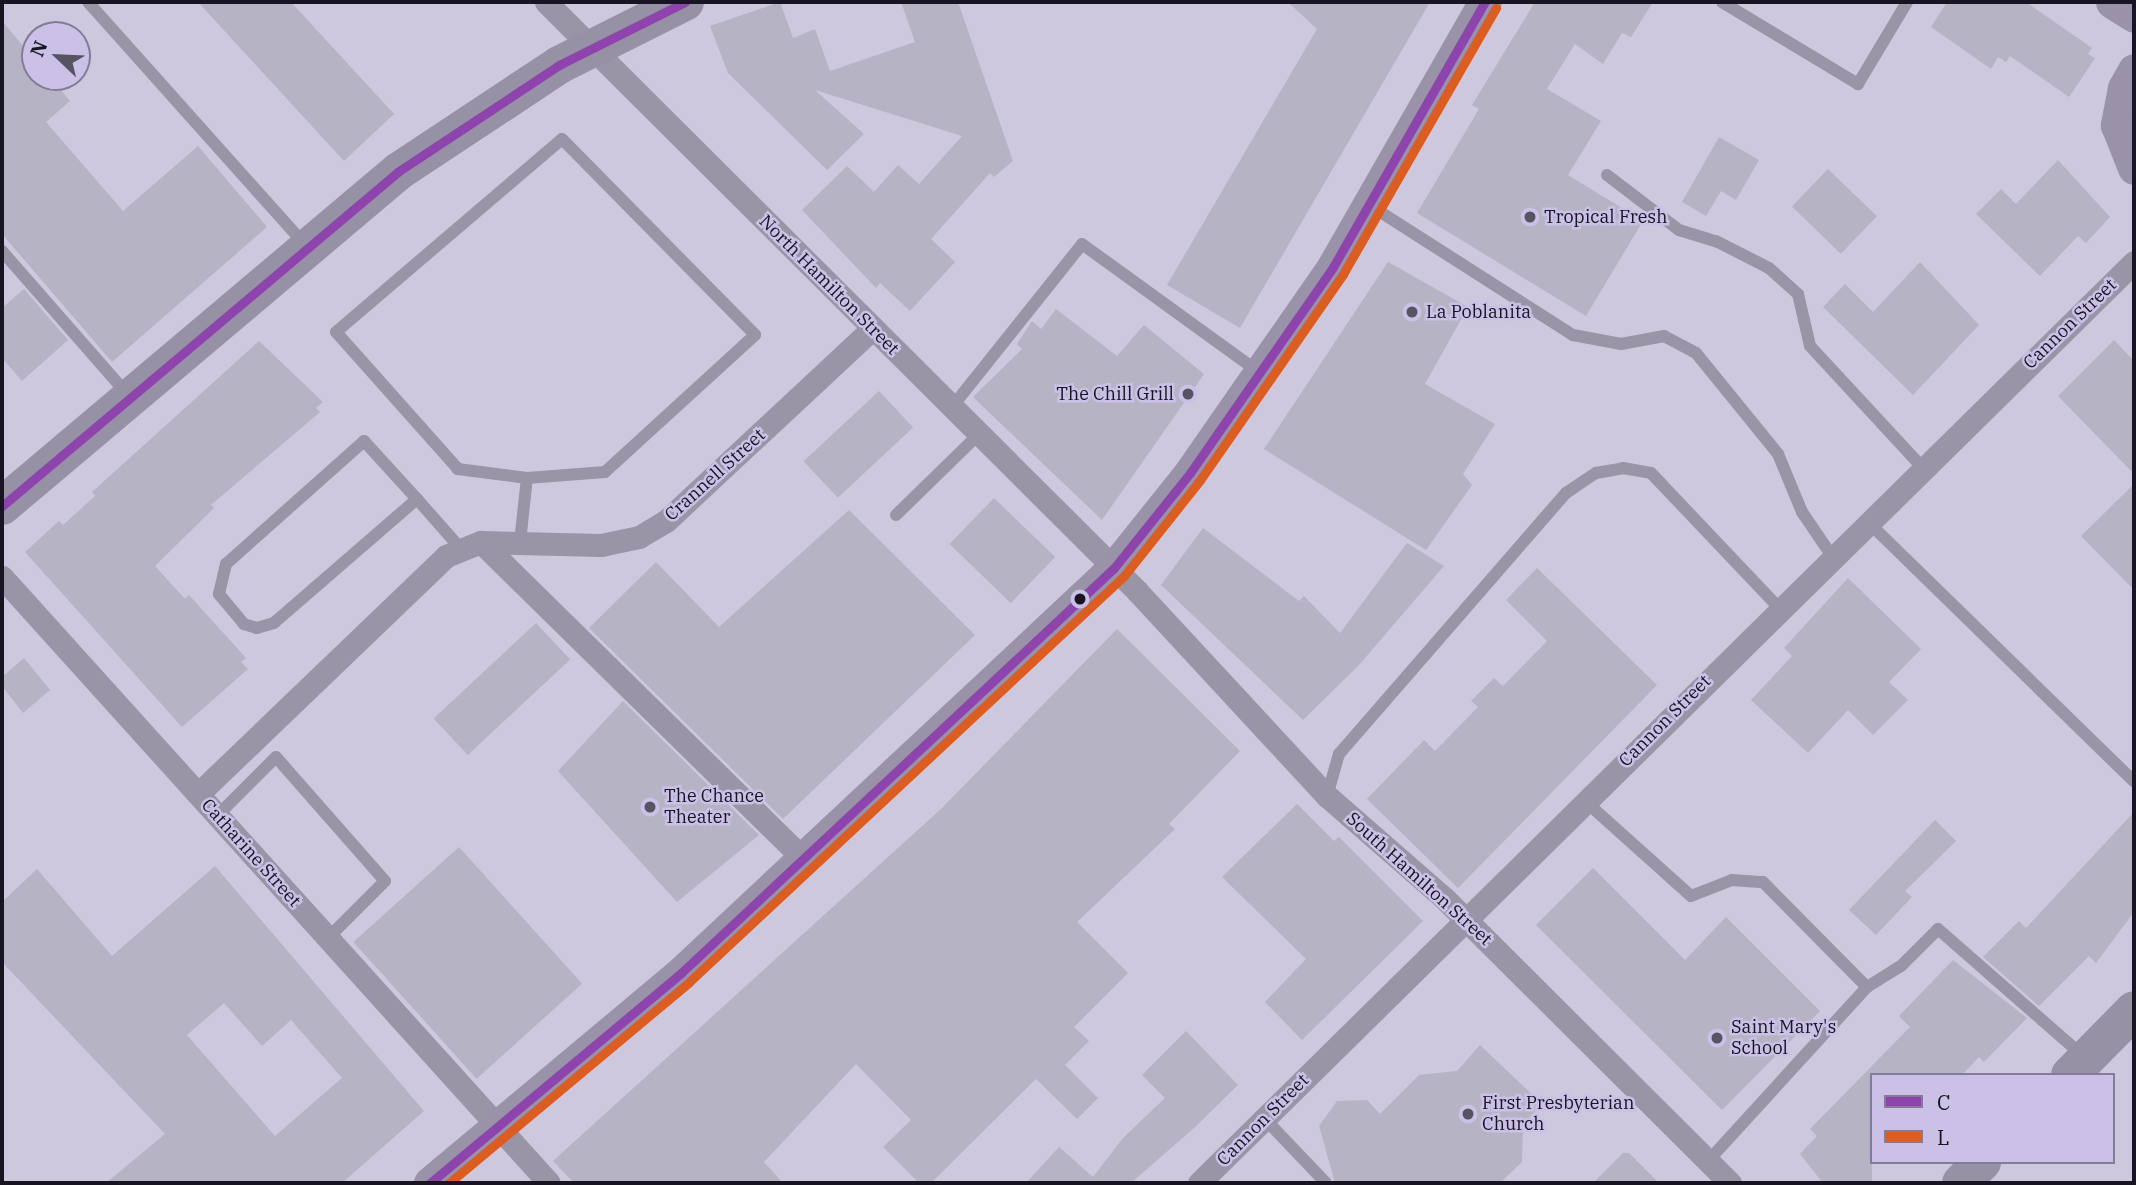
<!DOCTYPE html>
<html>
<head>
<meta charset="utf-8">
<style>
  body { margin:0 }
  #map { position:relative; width:2136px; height:1185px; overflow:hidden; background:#cec8de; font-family:"IBM Plex Serif",serif }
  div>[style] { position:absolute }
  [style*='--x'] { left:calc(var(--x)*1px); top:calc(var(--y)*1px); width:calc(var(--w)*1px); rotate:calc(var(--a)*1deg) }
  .building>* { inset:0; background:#b5b3c4; transform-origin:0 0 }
  .lane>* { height:12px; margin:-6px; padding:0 6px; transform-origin:6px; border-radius:6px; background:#9a94a7 }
  .street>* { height:23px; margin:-11.5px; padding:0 11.5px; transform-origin:11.5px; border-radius:11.5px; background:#9a94a7 }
  .secondary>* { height:33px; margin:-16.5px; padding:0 16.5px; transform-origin:16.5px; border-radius:16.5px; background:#9992a8 }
  .highway>* { height:38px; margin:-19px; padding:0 19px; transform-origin:19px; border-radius:19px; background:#9791a5 }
  .bus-1>* { height:9px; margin:-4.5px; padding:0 4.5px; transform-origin:4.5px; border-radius:4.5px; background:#8e44ad }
  .bus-2>* { height:9px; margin:-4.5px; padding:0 4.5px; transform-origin:4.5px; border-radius:4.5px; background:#dc5d22 }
  .dots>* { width:19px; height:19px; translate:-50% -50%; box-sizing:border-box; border:4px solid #cbc0e6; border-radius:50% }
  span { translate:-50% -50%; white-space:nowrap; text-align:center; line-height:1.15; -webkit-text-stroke:5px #cbc0e6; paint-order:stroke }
  .poi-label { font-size:18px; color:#181421 }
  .left { translate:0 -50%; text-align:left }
  .right { translate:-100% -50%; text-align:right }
  .street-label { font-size:18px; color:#181421 }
  .frame { position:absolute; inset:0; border:4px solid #181421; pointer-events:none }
  .legend { position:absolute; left:1870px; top:1073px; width:245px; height:91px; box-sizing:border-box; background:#cbc0e6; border:2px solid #837b97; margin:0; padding:9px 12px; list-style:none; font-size:21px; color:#181421 }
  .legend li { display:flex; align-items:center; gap:14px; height:35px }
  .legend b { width:35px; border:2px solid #837b97 }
  .north { position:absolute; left:21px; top:21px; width:70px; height:70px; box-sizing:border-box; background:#cbc0e6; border:2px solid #837b97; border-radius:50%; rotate:293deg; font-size:19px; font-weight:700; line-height:28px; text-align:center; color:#181421 }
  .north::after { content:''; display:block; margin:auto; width:24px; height:32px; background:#585363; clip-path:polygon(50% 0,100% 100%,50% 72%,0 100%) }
</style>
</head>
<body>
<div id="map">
  <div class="building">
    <div style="clip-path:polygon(198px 2px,291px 2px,394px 114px,344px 161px)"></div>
    <div style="clip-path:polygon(780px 2px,793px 38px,815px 29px,830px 71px,915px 42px,901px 2px,958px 2px,1013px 161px,994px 177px,990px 173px,931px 239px,955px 262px,910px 311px,880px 283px,876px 288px,802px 210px,847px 166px,874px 192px,898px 165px,919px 184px,962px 136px,815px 90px,864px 134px,827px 170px,728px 73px,710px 26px)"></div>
    <div style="clip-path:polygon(1288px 2px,1430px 2px,1240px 328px,1167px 285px,1317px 29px)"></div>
    <div style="clip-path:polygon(1535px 2px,1653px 2px,1631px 37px,1622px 33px,1603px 64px,1575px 44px,1547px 89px,1601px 121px,1568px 175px,1643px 221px,1586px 316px,1417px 213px,1479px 109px,1472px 105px)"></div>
    <div style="clip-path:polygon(1947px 2px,2026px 2px,2092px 48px,2088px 54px,2095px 58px,2069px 97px,2010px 56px,2006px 62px,1998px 57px,1991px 69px,1931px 27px)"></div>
    <div style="clip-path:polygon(2px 21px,35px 60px,35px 77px,50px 77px,70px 101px,46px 122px,123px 211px,198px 146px,267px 227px,112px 362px,2px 234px)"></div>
    <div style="clip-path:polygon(1719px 137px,1759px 160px,1736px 200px,1721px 191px,1706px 216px,1682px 202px)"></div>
    <div style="clip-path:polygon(2058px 160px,2110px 217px,2086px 243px,2078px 236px,2040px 276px,1976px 214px,2001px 189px,2016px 204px)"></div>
    <div style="left:1828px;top:169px;width:68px;height:52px;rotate:44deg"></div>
    <div style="clip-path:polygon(1388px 262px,1468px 307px,1425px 384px,1495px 424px,1463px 474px,1472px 485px,1426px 550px,1264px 449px)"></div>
    <div style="clip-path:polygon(1920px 262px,1979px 325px,1913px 395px,1823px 307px,1845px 284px,1873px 312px)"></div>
    <div style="clip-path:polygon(24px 289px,68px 340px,22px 381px,2px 358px,2px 308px)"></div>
    <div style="clip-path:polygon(1056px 309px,1117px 356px,1144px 325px,1204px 374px,1102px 520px,973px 397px,1022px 349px,1017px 344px,1032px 321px,1041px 329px)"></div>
    <div style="clip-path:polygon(2114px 340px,2134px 361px,2134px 474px,2058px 396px)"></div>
    <div style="clip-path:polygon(259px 341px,323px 402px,316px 408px,320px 412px,211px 505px,214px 508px,155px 566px,185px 599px,189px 595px,246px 658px,241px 662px,248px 669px,182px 727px,25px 552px,59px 521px,63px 525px,95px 496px,92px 492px)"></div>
    <div style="left:879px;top:391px;width:50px;height:103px;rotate:47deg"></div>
    <div style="clip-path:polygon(2134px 484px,2134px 590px,2081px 536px)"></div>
    <div style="left:994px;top:498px;width:85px;height:64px;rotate:44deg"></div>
    <div style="clip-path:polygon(849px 510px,975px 635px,783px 819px,589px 628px,656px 562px,719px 627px)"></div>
    <div style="clip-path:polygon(1203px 528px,1299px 601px,1304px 596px,1340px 633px,1407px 543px,1444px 566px,1359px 665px,1303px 720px,1161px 585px)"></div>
    <div style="clip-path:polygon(1537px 568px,1657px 685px,1458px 888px,1367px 799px,1424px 740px,1435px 751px,1478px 707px,1471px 701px,1494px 678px,1503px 686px,1547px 641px,1506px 600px)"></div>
    <div style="clip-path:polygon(1848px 578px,1921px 649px,1889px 682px,1908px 700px,1873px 735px,1848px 710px,1808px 753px,1751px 700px,1792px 656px,1784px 648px)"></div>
    <div style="left:536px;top:623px;width:50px;height:140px;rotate:47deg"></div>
    <div style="clip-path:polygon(1117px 629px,1240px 751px,1169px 824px,1175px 829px,1077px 922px,1128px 973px,1074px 1027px,1089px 1041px,1065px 1065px,1098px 1098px,1077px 1119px,1036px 1079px,931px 1183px,919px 1183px,883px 1147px,911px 1120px,856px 1064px,764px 1162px,783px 1183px,574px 1183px,553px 1161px,942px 808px)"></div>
    <div style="clip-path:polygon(24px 658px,50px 690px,23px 713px,2px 686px,2px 677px)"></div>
    <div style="clip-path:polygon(623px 701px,759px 835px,677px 902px,558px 771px)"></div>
    <div style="clip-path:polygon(1297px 804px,1334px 841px,1339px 837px,1423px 921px,1302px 1040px,1265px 1002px,1306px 959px,1222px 877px)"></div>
    <div style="clip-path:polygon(2134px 812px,2134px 912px,2096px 963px,2089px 956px,2039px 1006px,1983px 957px,2019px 921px,2026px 928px)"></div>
    <div style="clip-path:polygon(1935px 820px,1956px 841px,1905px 891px,1912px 897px,1876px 935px,1849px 910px)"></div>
    <div style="left:459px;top:847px;width:184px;height:142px;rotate:48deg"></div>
    <div style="clip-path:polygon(evenodd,215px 866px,424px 1111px,342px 1183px,106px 1183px,165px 1134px,2px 962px,2px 902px,37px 869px,112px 956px,215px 866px,224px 1003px,262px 1046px,291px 1020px,342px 1078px,275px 1136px,187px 1035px,224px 1003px)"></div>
    <div style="clip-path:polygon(1593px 868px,1685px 960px,1726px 917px,1820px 1011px,1722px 1110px,1536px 925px)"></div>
    <div style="clip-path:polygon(1953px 960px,2027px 1018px,1984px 1062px,1979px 1057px,1962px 1075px,1872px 1075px,1872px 1183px,1823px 1183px,1800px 1154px,1817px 1136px,1810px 1129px,1910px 1027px,1899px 1016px)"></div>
    <div style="clip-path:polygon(1186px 1031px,1238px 1085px,1194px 1128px,1131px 1183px,1026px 1183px,1059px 1147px,1093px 1177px,1123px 1138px,1165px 1098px,1142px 1075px)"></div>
    <div style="clip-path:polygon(1480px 1045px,1542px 1104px,1523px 1125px,1522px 1162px,1500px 1183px,1335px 1183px,1319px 1126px,1337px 1101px,1367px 1100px,1380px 1114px,1419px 1075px,1457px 1071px)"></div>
    <div style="clip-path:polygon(1623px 1153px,1629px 1153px,1659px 1183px,1593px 1183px)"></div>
  </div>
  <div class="lane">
    <div style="--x:88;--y:2;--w:324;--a:48.2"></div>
    <div style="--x:1722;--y:2;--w:159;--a:31.1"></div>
    <div style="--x:1858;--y:84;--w:96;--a:-59.1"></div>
    <div style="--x:562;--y:139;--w:275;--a:45.4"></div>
    <div style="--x:755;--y:335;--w:203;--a:137.6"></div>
    <div style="--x:605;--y:472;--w:78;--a:175.6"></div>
    <div style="--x:527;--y:478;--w:70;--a:-172.6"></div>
    <div style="--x:458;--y:469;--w:183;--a:-131.7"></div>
    <div style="--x:336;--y:332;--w:297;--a:-40.5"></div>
    <div style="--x:1607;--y:175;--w:91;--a:37.4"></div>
    <div style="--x:1679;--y:230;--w:39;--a:17"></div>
    <div style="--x:1716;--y:241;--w:59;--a:27"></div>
    <div style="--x:1769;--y:268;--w:39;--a:42"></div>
    <div style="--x:1798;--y:294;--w:53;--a:77"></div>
    <div style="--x:1810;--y:346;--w:166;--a:47.2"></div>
    <div style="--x:1371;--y:206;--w:240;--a:32.6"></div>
    <div style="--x:1573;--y:335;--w:49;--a:10.6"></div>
    <div style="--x:1621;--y:344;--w:44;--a:-10.5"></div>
    <div style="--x:1664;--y:336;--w:36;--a:28"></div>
    <div style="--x:1696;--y:353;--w:130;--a:50.9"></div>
    <div style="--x:1778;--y:454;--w:63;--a:67.5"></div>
    <div style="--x:1802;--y:512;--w:53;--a:55.7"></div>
    <div style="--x:2;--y:251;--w:190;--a:48.8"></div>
    <div style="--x:952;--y:407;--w:208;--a:-51.4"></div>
    <div style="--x:1082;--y:244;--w:218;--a:35.9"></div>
    <div style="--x:417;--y:499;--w:189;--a:139.1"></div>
    <div style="--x:274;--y:623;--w:18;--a:164"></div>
    <div style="--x:257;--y:628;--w:14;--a:-163"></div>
    <div style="--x:244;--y:624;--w:39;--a:-130"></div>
    <div style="--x:219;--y:594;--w:31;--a:-77"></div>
    <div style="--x:226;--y:564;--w:185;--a:-41.7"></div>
    <div style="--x:364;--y:441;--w:79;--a:47.6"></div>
    <div style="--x:417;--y:499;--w:68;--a:48.6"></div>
    <div style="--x:896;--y:515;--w:116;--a:-44.3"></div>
    <div style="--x:1867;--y:521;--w:373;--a:44.3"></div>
    <div style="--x:520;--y:542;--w:64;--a:-83.8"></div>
    <div style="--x:1327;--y:796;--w:44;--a:-74.1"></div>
    <div style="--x:1339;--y:754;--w:346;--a:-49"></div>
    <div style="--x:1566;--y:493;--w:36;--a:-34"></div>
    <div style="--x:1596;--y:473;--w:27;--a:-10"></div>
    <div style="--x:1623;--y:468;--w:28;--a:10"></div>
    <div style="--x:1651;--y:473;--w:186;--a:46.5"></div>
    <div style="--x:1585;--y:801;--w:142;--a:41.9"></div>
    <div style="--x:1691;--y:896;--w:44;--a:-21.3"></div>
    <div style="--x:1732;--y:880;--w:31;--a:4"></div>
    <div style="--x:1763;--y:882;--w:148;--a:45.3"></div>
    <div style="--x:1867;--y:987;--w:236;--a:132.4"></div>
    <div style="--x:217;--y:816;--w:83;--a:-45"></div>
    <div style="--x:276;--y:757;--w:165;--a:48.7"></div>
    <div style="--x:385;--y:881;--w:81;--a:135"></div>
    <div style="--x:1867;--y:987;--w:40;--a:-32"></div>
    <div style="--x:1901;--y:966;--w:52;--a:-45"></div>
    <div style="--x:1938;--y:929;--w:194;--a:41.2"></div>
    <div style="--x:1265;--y:1119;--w:88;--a:46.4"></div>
  </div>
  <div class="street">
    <div style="--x:546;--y:2;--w:834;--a:44.9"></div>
    <div style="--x:1137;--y:591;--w:280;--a:47.2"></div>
    <div style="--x:1327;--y:796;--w:155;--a:41.1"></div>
    <div style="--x:1444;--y:898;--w:404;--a:44.9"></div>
    <div style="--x:481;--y:542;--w:451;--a:44.5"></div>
    <div style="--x:2;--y:577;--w:816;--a:47.93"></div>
    <div style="--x:198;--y:794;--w:344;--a:-43.8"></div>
    <div style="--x:446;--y:556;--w:38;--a:-22"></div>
    <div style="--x:481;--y:542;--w:120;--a:1.4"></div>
    <div style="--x:601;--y:545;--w:39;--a:-12"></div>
    <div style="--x:639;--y:537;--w:31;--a:-31"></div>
    <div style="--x:666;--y:521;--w:283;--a:-43"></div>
    <div style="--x:1199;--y:1183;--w:1312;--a:-44.57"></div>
  </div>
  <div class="secondary">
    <div style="--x:2112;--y:2;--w:26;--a:32"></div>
    <div style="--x:2134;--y:70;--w:21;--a:119"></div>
    <div style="--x:2124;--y:88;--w:38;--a:101"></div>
    <div style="--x:2117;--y:125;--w:46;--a:68.4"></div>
    <div style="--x:430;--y:1183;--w:327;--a:-39.9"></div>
    <div style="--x:681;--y:973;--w:593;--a:-43.09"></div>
    <div style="--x:1114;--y:568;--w:122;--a:-51.3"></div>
    <div style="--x:1190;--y:473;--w:251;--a:-55.2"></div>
    <div style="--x:1333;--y:267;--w:305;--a:-60.2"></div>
  </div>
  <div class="highway">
    <div style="--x:2;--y:506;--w:519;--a:-40.16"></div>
    <div style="--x:399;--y:171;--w:192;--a:-33.5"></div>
    <div style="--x:559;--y:65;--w:141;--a:-26.6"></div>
    <div style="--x:2070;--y:1075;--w:91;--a:-45.4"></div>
    <div style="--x:1961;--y:1183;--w:30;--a:-45"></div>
  </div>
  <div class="bus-1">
    <div style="--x:2;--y:506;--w:519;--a:-40.16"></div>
    <div style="--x:399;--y:171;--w:192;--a:-33.5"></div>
    <div style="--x:559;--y:65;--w:141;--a:-26.6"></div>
    <div style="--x:430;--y:1183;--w:327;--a:-39.9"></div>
    <div style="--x:681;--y:973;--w:593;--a:-43.09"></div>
    <div style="--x:1114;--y:568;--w:122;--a:-51.3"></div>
    <div style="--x:1190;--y:473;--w:251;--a:-55.2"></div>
    <div style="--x:1333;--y:267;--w:305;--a:-60.2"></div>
  </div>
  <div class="bus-2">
    <div style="--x:449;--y:1183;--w:313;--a:-39.9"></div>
    <div style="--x:689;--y:982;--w:595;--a:-43.03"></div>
    <div style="--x:1124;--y:576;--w:122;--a:-51.6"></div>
    <div style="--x:1200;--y:480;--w:251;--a:-55.2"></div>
    <div style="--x:1343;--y:274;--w:307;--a:-60.1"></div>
  </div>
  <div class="dots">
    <div style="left:1530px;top:217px;background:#585363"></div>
    <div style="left:1412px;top:312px;background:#585363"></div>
    <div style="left:1188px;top:394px;background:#585363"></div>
    <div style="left:1080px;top:599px;background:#181421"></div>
    <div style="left:650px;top:807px;background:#585363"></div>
    <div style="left:1717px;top:1038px;background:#585363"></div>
    <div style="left:1468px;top:1114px;background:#585363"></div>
  </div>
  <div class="poi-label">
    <span class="left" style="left:1544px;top:217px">Tropical Fresh</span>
    <span class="left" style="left:1426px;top:312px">La Poblanita</span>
    <span class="right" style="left:1174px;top:394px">The Chill Grill</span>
    <span class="left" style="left:664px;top:807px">The Chance<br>Theater</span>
    <span class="left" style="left:1731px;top:1038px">Saint Mary's<br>School</span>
    <span class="left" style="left:1482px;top:1114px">First Presbyterian<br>Church</span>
  </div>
  <div class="street-label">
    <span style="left:829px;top:285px;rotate:45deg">North Hamilton Street</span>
    <span style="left:2070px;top:324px;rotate:-44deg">Cannon Street</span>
    <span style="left:715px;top:475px;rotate:-42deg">Crannell Street</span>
    <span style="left:1665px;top:721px;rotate:-45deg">Cannon Street</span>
    <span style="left:251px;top:853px;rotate:48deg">Catharine Street</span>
    <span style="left:1419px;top:879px;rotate:42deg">South Hamilton Street</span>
    <span style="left:1263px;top:1120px;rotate:-45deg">Cannon Street</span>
  </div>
  <div class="frame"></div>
  <ul class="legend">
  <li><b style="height:9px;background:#8e44ad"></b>C</li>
  <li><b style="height:9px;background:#dc5d22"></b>L</li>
  </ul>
  <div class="north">N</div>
</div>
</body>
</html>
